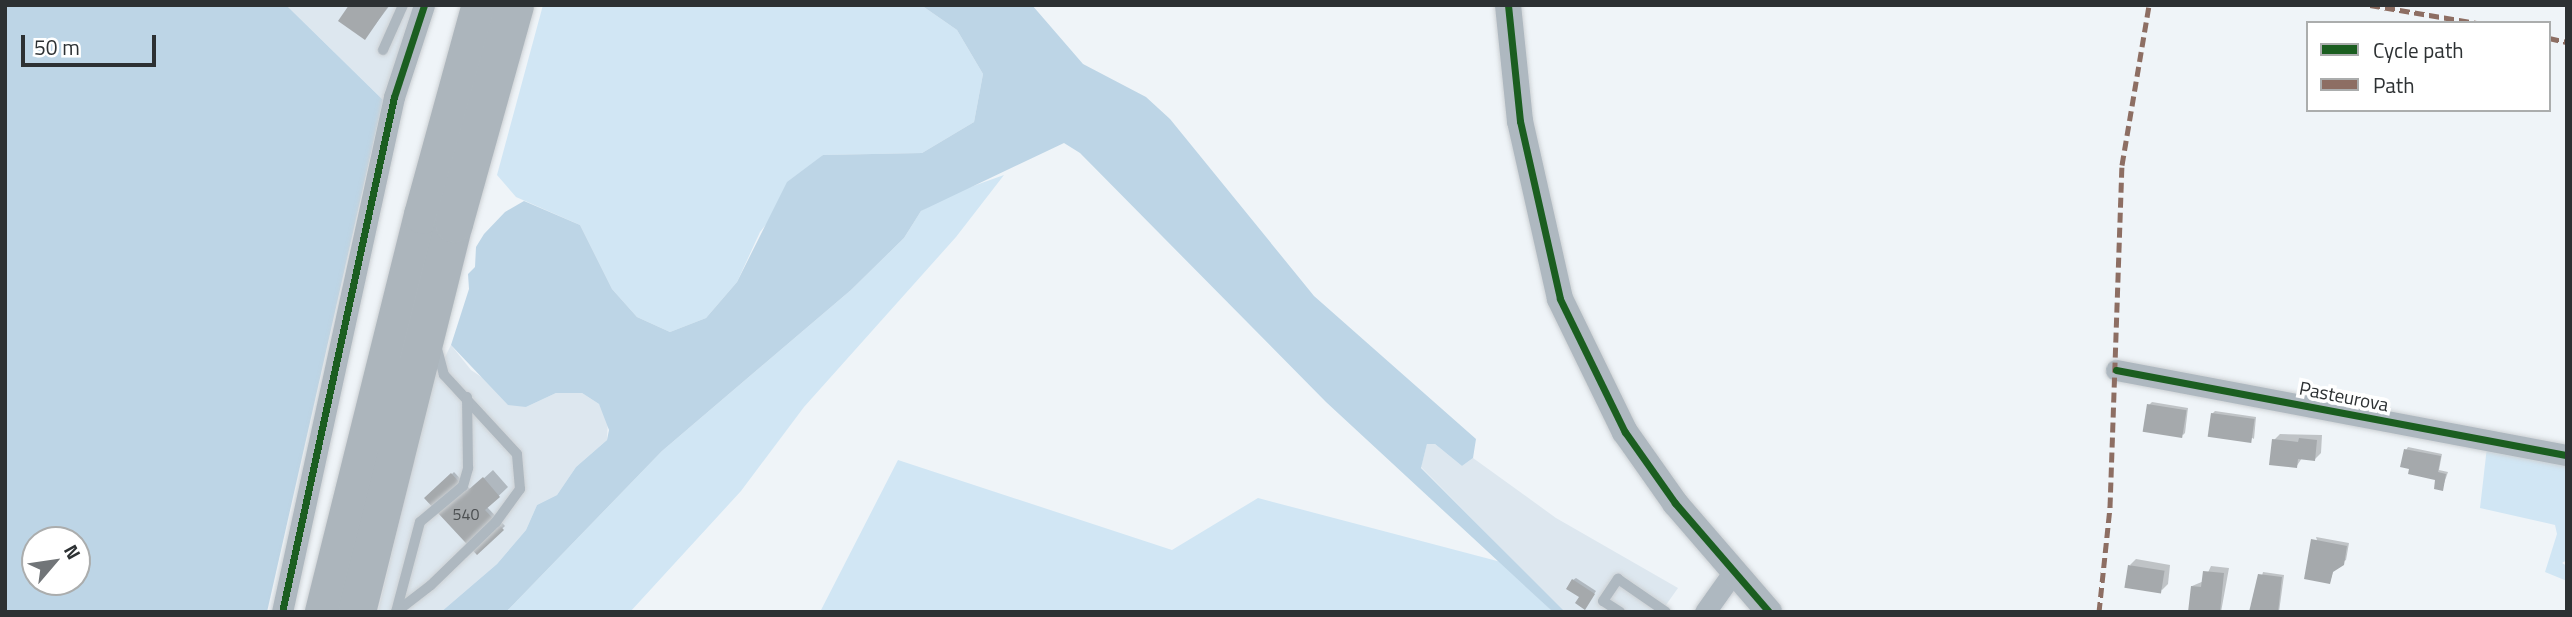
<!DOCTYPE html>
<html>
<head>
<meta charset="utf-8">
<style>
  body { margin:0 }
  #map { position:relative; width:2572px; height:617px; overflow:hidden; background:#eff4f8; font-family:"Titillium Web",sans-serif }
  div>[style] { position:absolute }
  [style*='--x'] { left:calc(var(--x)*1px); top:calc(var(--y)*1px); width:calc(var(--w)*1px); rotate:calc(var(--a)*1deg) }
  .built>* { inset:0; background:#dde7ef }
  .green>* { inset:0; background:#d1e6f4 }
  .forest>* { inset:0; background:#bdd5e6 }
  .shadow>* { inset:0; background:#0003 }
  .building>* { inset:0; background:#a5a9ac; transform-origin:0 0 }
  .roads { filter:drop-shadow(0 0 2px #cdd1d4) drop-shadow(0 0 2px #cdd1d4) }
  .service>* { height:10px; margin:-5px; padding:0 5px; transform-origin:5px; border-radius:5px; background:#aeb8c0 }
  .minor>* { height:21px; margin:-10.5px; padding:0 10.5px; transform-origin:10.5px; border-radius:10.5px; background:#aeb8c0 }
  .tertiary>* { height:26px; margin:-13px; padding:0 13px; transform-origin:13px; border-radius:13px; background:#aeb8c0 }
  .motorway>* { height:38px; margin:-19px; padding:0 19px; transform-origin:19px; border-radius:19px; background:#acb5bc }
  .quiet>* { height:5px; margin-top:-2.5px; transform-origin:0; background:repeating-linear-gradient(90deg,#8d6e63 0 10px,transparent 0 15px) }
  .cycleway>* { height:7px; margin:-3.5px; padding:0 3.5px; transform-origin:3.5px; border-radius:3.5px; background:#1b5e20 }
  span { translate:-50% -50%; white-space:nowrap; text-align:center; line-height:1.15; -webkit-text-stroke:7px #fff; paint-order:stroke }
  .number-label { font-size:16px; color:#4b4f51 }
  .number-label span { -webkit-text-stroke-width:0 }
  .street-label { font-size:19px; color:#2d3133 }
  .frame { position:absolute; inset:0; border:7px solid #2d3133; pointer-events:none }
  .legend { position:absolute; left:2306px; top:21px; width:245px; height:91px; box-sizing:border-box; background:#fff; border:2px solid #abadad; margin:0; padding:9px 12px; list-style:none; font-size:21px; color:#2d3133 }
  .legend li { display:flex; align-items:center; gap:14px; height:35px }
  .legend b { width:35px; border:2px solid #abadad }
  .north { position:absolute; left:21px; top:526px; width:70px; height:70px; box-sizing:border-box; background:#fff; border:2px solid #abadad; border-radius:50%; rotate:61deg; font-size:19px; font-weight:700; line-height:28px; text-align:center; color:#2d3133 }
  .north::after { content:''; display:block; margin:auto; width:24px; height:32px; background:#717578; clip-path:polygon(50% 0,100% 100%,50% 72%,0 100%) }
  .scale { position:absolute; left:21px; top:35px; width:135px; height:32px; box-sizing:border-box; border:4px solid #2d3133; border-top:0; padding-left:9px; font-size:21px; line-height:24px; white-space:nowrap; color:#2d3133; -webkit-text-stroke:5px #fff; paint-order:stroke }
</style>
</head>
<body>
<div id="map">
  <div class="built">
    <div style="clip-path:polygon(286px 5px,416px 5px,383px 100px)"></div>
    <div style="clip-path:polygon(451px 345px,471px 370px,526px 407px,556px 393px,582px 393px,599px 404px,608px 420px,607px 440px,576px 467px,557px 495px,537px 505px,526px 530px,497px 564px,441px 612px,378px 612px,431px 385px)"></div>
    <div style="clip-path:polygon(1427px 444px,1435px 444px,1462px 466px,1473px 458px,1556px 518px,1678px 588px,1661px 612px,1564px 612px,1421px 467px)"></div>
  </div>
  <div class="green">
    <div style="clip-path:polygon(543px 5px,921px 5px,957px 30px,983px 74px,974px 122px,922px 153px,823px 155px,760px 232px,737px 282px,706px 318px,670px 332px,637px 317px,612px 289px,580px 225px,516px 197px,497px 175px)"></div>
    <div style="clip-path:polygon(1004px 175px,956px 237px,804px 407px,741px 491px,630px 612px,506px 612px,662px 451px,851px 290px,904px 238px,921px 211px,948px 195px)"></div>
    <div style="clip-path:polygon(2487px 447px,2567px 465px,2567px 560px,2562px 563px,2567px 566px,2567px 581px,2545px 572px,2557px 534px,2555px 525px,2480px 508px)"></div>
    <div style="clip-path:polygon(898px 460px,1172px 550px,1258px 498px,1501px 562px,1553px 612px,820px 612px)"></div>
  </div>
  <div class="forest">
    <div style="clip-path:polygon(evenodd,5px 5px,286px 5px,383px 100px,267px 612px,5px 612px,5px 5px,35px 540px,77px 540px,77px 582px,35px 582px,35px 540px)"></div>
    <div style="clip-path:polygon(921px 5px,1032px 5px,1083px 64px,1146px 97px,1170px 119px,1314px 296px,1476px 439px,1473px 458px,1462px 466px,1435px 444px,1427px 444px,1421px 468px,1565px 612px,1553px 612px,1326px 402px,1080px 153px,1064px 143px,921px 211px,904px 238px,851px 290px,662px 451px,506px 612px,441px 612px,497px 564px,526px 530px,537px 505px,557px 495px,576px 467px,607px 440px,609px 430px,599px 404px,582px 393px,556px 393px,526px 407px,508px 405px,451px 345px,469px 289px,468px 274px,475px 267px,476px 247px,484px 234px,505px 212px,524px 201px,580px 225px,612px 289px,637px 317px,670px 332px,706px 318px,737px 282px,787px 182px,823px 155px,922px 153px,974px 122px,983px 74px,957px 30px)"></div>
  </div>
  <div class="shadow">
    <div style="clip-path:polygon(351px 5px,390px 5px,365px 38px)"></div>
    <div style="clip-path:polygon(2152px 402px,2188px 408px,2185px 433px,2183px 435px,2149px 405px)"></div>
    <div style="clip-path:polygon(2215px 411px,2256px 417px,2254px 439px,2212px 414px)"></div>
    <div style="clip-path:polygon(2280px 434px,2322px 435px,2321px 453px,2315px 459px,2302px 458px,2296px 467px,2274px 440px)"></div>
    <div style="clip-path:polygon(2408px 447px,2442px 454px,2439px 470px,2448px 472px,2442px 489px,2437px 478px,2406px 450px)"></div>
    <div style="clip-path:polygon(493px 470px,508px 487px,487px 507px,505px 526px,477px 552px,427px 499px,454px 472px,471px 490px)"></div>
    <div style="clip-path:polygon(2316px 537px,2349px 543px,2346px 560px,2334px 568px,2330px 582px)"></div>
    <div style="clip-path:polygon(2136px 559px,2170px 565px,2168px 584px,2162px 590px,2130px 565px)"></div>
    <div style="clip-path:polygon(2211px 566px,2229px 568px,2221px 612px,2202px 612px,2192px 586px,2204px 581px)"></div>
    <div style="clip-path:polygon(2263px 572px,2284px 575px,2279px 612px,2252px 612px)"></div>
    <div style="clip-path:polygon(1576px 578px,1596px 591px,1587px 605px,1573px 580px)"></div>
  </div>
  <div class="building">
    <div style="clip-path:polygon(349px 5px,389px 5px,365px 40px,338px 21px)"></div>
    <div style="left:2147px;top:404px;width:40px;height:28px;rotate:9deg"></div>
    <div style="left:2211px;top:413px;width:44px;height:24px;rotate:8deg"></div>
    <div style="clip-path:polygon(2299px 438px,2317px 440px,2315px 461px,2298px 459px,2297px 468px,2269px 465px,2272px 439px,2298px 442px)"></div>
    <div style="clip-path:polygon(2404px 449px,2441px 456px,2438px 472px,2446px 474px,2443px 491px,2434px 489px,2435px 480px,2408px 474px,2409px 469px,2400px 467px)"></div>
    <div style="clip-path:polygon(451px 473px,467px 491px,483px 477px,500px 497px,485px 510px,504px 530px,477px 555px,424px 498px)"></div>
    <div style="clip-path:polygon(2311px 539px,2347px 546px,2344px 565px,2333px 572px,2330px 584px,2304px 579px)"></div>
    <div style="left:2128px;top:565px;width:37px;height:23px;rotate:9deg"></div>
    <div style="clip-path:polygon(2203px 571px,2224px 573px,2220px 612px,2188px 612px,2191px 586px,2201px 587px)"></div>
    <div style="clip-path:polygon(2258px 574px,2282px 577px,2278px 612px,2249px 612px)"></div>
    <div style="clip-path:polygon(1572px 579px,1595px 594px,1585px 610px,1575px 603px,1579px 597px,1566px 589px)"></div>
  </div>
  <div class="roads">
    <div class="service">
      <div style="--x:383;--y:50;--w:49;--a:-66"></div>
      <div style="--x:396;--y:612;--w:44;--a:-37.6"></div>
      <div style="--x:431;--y:585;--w:91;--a:-44.1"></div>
      <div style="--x:496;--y:522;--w:41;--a:-54"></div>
      <div style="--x:520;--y:489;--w:35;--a:-95"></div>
      <div style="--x:517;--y:454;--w:108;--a:-132.7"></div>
      <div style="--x:444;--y:375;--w:28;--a:-105"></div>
      <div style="--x:396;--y:612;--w:93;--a:-75.1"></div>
      <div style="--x:420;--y:522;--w:56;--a:-39.9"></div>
      <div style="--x:463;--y:486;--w:19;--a:-74"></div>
      <div style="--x:468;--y:468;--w:71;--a:-90.8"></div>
      <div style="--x:1620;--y:612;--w:20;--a:-147"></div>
      <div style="--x:1603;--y:601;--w:27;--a:-56"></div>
      <div style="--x:1618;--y:579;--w:58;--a:34.5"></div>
    </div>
    <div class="minor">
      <div style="--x:2116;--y:370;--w:459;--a:10.7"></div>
      <div style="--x:282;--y:612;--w:527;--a:-77.73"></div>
      <div style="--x:394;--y:97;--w:97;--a:-71.9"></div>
      <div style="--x:1705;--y:612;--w:47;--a:-54.6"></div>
    </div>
    <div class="tertiary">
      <div style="--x:1508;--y:5;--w:117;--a:84.1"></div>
      <div style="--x:1520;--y:121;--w:182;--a:77.3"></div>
      <div style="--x:1560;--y:299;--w:148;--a:64"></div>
      <div style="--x:1625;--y:432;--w:87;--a:54.8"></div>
      <div style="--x:1675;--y:503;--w:144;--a:49.2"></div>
    </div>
    <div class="motorway">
      <div style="--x:324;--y:612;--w:409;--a:-76"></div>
      <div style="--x:423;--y:215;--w:218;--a:-74.6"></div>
      <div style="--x:357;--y:612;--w:400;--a:-76"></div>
      <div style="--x:454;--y:224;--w:227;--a:-74.4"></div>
    </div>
  </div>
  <div class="quiet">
    <div style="--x:2370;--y:5;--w:108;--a:9.6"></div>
    <div style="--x:2549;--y:38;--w:18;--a:13"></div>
    <div style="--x:2099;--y:612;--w:106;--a:-84"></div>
    <div style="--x:2110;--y:507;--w:342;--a:-88"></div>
    <div style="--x:2122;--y:165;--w:162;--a:-80.4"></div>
  </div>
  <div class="cycleway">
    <div style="--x:1508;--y:5;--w:117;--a:84.1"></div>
    <div style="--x:1520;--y:121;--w:182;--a:77.3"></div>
    <div style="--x:1560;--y:299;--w:148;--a:64"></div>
    <div style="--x:1625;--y:432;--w:87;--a:54.8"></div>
    <div style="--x:1675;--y:503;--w:144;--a:49.2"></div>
    <div style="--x:2116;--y:370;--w:459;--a:10.7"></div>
    <div style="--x:282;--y:612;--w:527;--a:-77.73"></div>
    <div style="--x:394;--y:97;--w:97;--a:-71.9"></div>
  </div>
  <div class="number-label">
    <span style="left:466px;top:514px">540</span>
  </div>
  <div class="street-label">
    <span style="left:2344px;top:396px;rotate:11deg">Pasteurova</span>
  </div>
  <div class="frame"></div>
  <ul class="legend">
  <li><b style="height:9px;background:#1b5e20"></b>Cycle path</li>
  <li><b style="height:9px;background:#8d6e63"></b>Path</li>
  </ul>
  <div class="north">N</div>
  <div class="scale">50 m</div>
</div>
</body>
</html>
